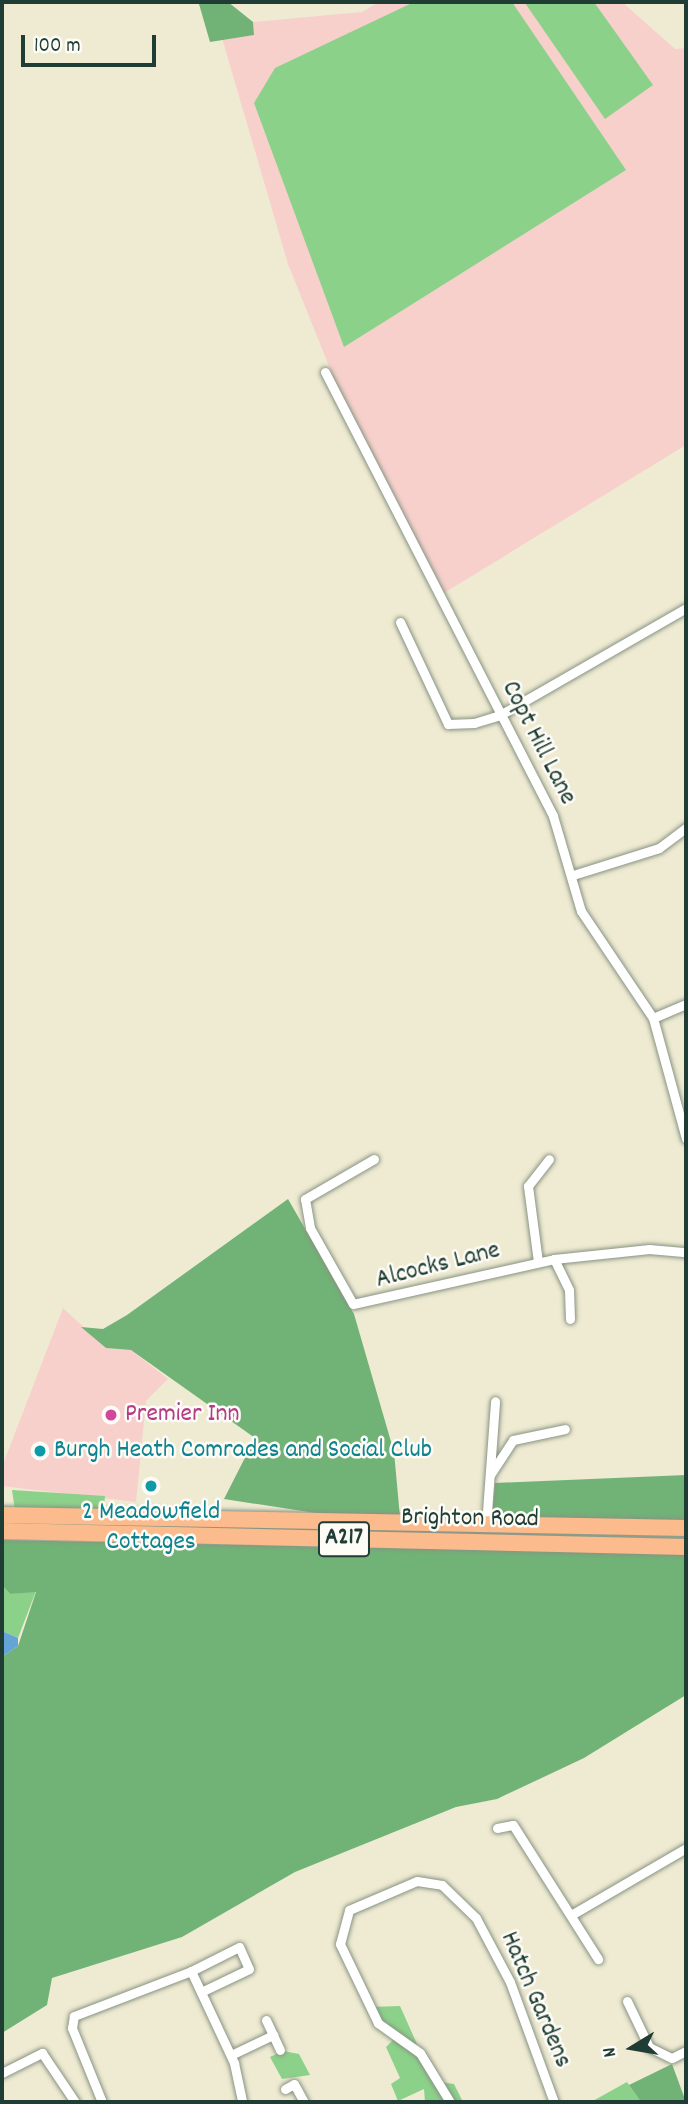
<!DOCTYPE html>
<html>
<head>
<meta charset="utf-8">
<style>
  body { margin:0 }
  #map { position:relative; width:688px; height:2104px; overflow:hidden; background:#efead2; font-family:Dekko,sans-serif }
  div>[style] { position:absolute }
  [style*='--x'] { left:calc(var(--x)*1px); top:calc(var(--y)*1px); width:calc(var(--w)*1px); rotate:calc(var(--a)*1deg) }
  .built>* { inset:0; background:#f7d0cc }
  .green>* { inset:0; background:#8cd18a }
  .forest>* { inset:0; background:#71b376 }
  .water>* { inset:0; background:#64a4d7 }
  .roads { filter:drop-shadow(0 0 2px #879483) drop-shadow(0 0 2px #879483) }
  .minor>* { height:9px; margin:-4.5px; padding:0 4.5px; transform-origin:4.5px; border-radius:4.5px; background:#fff }
  .trunk>* { height:16px; margin:-8px; padding:0 8px; transform-origin:8px; border-radius:8px; background:#fbbb8d }
  .dots>* { width:19px; height:19px; translate:-50% -50%; box-sizing:border-box; border:4px solid #fdfcf7; border-radius:50% }
  span { translate:-50% -50%; white-space:nowrap; text-align:center; line-height:1.15; -webkit-text-stroke:5px #fdfcf7; paint-order:stroke }
  .shield-label span { padding:2px 5px; background:#fdfcf7; border:2px solid; border-radius:5px; -webkit-text-stroke-width:0 }
  .shield-label { font-size:24px; color:#1f3d34; font-weight:700 }
  .street-label { font-size:26px; color:#1f3d34 }
  .hotel-label { font-size:26px; color:#b23c85 }
  .left { translate:0 -50%; text-align:left }
  .culture-label { font-size:26px; color:#0d838f }
  .frame { position:absolute; inset:0; border:4px solid #1f3d34; pointer-events:none }
  .north { position:absolute; left:597px; top:2013px; width:70px; height:70px; -webkit-text-stroke:5px #fdfcf7; paint-order:stroke; rotate:259deg; font-size:19px; font-weight:700; line-height:28px; text-align:center; color:#1f3d34 }
  .north::after { content:''; display:block; margin:auto; width:24px; height:32px; background:#1f3d34; clip-path:polygon(50% 0,100% 100%,50% 72%,0 100%) }
  .scale { position:absolute; left:21px; top:35px; width:135px; height:32px; box-sizing:border-box; border:4px solid #1f3d34; border-top:0; padding-left:9px; font-size:21px; line-height:24px; white-space:nowrap; color:#1f3d34; -webkit-text-stroke:5px #fdfcf7; paint-order:stroke }
</style>
</head>
<body>
<div id="map">
  <div class="built">
    <div style="clip-path:polygon(379px 2px,622px 2px,675px 49px,686px 48px,686px 445px,444px 593px,343px 401px,288px 264px,222px 38px,254px 35px,253px 22px,362px 12px)"></div>
    <div style="clip-path:polygon(63px 1308px,106px 1348px,131px 1350px,168px 1379px,146px 1401px,136px 1502px,2px 1486px,2px 1467px)"></div>
  </div>
  <div class="green">
    <div style="clip-path:polygon(414px 2px,512px 2px,626px 170px,344px 347px,254px 103px,275px 68px)"></div>
    <div style="clip-path:polygon(594px 2px,653px 85px,605px 119px,525px 3px)"></div>
    <div style="clip-path:polygon(12px 1490px,105px 1496px,104px 1506px,96px 1511px,15px 1511px)"></div>
    <div style="clip-path:polygon(2px 1585px,10px 1594px,36px 1591px,18px 1638px,2px 1631px)"></div>
    <div style="clip-path:polygon(400px 2006px,421px 2053px,440px 2082px,454px 2084px,463px 2102px,425px 2102px,424px 2089px,398px 2101px,391px 2084px,400px 2078px,386px 2047px,395px 2038px,370px 2007px)"></div>
    <div style="clip-path:polygon(283px 2051px,299px 2054px,310px 2075px,282px 2079px,270px 2057px)"></div>
    <div style="clip-path:polygon(627px 2082px,641px 2102px,591px 2102px)"></div>
  </div>
  <div class="forest">
    <div style="clip-path:polygon(178px 2px,228px 2px,253px 22px,254px 35px,210px 42px,199px 4px)"></div>
    <div style="clip-path:polygon(288px 1199px,354px 1314px,394px 1452px,400px 1517px,335px 1516px,224px 1499px,255px 1438px,131px 1350px,106px 1348px,81px 1327px,103px 1329px,127px 1315px)"></div>
    <div style="clip-path:polygon(686px 1475px,686px 1522px,492px 1518px,495px 1483px)"></div>
    <div style="clip-path:polygon(2px 1540px,686px 1554px,686px 1695px,584px 1758px,497px 1799px,456px 1807px,295px 1872px,182px 1937px,52px 1978px,47px 2005px,2px 2033px,3px 1656px,18px 1646px,36px 1592px,10px 1594px,2px 1585px)"></div>
    <div style="clip-path:polygon(672px 2064px,686px 2102px,641px 2102px,629px 2085px)"></div>
  </div>
  <div class="water">
    <div style="clip-path:polygon(2px 1631px,18px 1638px,18px 1646px,3px 1656px,2px 1675px)"></div>
  </div>
  <div class="roads">
    <div class="minor">
      <div style="--x:325;--y:372;--w:499;--a:62.8"></div>
      <div style="--x:553;--y:816;--w:99;--a:73.6"></div>
      <div style="--x:581;--y:911;--w:129;--a:56.1"></div>
      <div style="--x:653;--y:1018;--w:125;--a:74.7"></div>
      <div style="--x:400;--y:622;--w:113;--a:64.8"></div>
      <div style="--x:448;--y:724;--w:26;--a:-2"></div>
      <div style="--x:474;--y:723;--w:27;--a:-17"></div>
      <div style="--x:500;--y:715;--w:215;--a:-29.9"></div>
      <div style="--x:573;--y:875;--w:90;--a:-17.4"></div>
      <div style="--x:659;--y:848;--w:34;--a:-37"></div>
      <div style="--x:653;--y:1018;--w:36;--a:-23"></div>
      <div style="--x:374;--y:1159;--w:80;--a:149.9"></div>
      <div style="--x:305;--y:1199;--w:29;--a:80"></div>
      <div style="--x:310;--y:1228;--w:87;--a:60.5"></div>
      <div style="--x:353;--y:1304;--w:206;--a:-12.6"></div>
      <div style="--x:554;--y:1259;--w:96;--a:-6"></div>
      <div style="--x:649;--y:1249;--w:37;--a:5"></div>
      <div style="--x:554;--y:1259;--w:34;--a:64"></div>
      <div style="--x:569;--y:1290;--w:29;--a:88"></div>
      <div style="--x:538;--y:1262;--w:77;--a:-97.5"></div>
      <div style="--x:528;--y:1186;--w:34;--a:-52"></div>
      <div style="--x:490;--y:1475;--w:42;--a:-56.7"></div>
      <div style="--x:513;--y:1440;--w:53;--a:-11.9"></div>
      <div style="--x:486;--y:1525;--w:124;--a:-85.8"></div>
      <div style="--x:497;--y:1828;--w:16;--a:-11"></div>
      <div style="--x:513;--y:1825;--w:159;--a:57.6"></div>
      <div style="--x:571;--y:1915;--w:133;--a:-30.2"></div>
      <div style="--x:201;--y:1992;--w:53;--a:-25.6"></div>
      <div style="--x:249;--y:1969;--w:24;--a:-114"></div>
      <div style="--x:239;--y:1947;--w:54;--a:153.4"></div>
      <div style="--x:191;--y:1971;--w:102;--a:64.9"></div>
      <div style="--x:234;--y:2063;--w:40;--a:78"></div>
      <div style="--x:627;--y:2001;--w:51;--a:64.4"></div>
      <div style="--x:649;--y:2047;--w:25;--a:26"></div>
      <div style="--x:672;--y:2058;--w:16;--a:-27"></div>
      <div style="--x:266;--y:2020;--w:33;--a:65"></div>
      <div style="--x:231;--y:2055;--w:47;--a:-25.5"></div>
      <div style="--x:2;--y:2073;--w:45;--a:-26.6"></div>
      <div style="--x:42;--y:2053;--w:59;--a:56"></div>
      <div style="--x:285;--y:2089;--w:10;--a:-29"></div>
      <div style="--x:294;--y:2084;--w:21;--a:61"></div>
      <div style="--x:102;--y:2102;--w:80;--a:-112.1"></div>
      <div style="--x:72;--y:2028;--w:12;--a:-81"></div>
      <div style="--x:74;--y:2016;--w:125;--a:-21"></div>
      <div style="--x:450;--y:2102;--w:57;--a:-121.5"></div>
      <div style="--x:420;--y:2053;--w:52;--a:-144.5"></div>
      <div style="--x:378;--y:2023;--w:88;--a:-115.7"></div>
      <div style="--x:340;--y:1944;--w:35;--a:-75"></div>
      <div style="--x:349;--y:1910;--w:74;--a:-23.1"></div>
      <div style="--x:417;--y:1881;--w:25;--a:9"></div>
      <div style="--x:442;--y:1885;--w:47;--a:44.1"></div>
      <div style="--x:476;--y:1918;--w:72;--a:62"></div>
      <div style="--x:510;--y:1982;--w:128;--a:69.9"></div>
    </div>
    <div class="trunk">
      <div style="--x:2;--y:1515;--w:684;--a:1.09"></div>
      <div style="--x:2;--y:1531;--w:684;--a:1.34"></div>
    </div>
  </div>
  <div class="dots">
    <div style="left:111px;top:1415px;background:#d1479c"></div>
    <div style="left:40px;top:1451px;background:#0f9aa8"></div>
    <div style="left:151px;top:1486px;background:#0f9aa8"></div>
  </div>
  <div class="shield-label">
    <span style="left:344px;top:1539px">A217</span>
  </div>
  <div class="street-label">
    <span style="left:538px;top:743px;rotate:63deg">Copt Hill Lane</span>
    <span style="left:438px;top:1266px;rotate:-14deg">Alcocks Lane</span>
    <span style="left:470px;top:1519px;rotate:1deg">Brighton Road</span>
    <span style="left:535px;top:2000px;rotate:67deg">Hatch Gardens</span>
  </div>
  <div class="hotel-label">
    <span class="left" style="left:125px;top:1415px">Premier Inn</span>
  </div>
  <div class="culture-label">
    <span class="left" style="left:54px;top:1451px">Burgh Heath Comrades and Social Club</span>
    <span style="left:151px;top:1528px">2 Meadowfield<br>Cottages</span>
  </div>
  <div class="frame"></div>
  <div class="north">N</div>
  <div class="scale">100 m</div>
</div>
</body>
</html>
